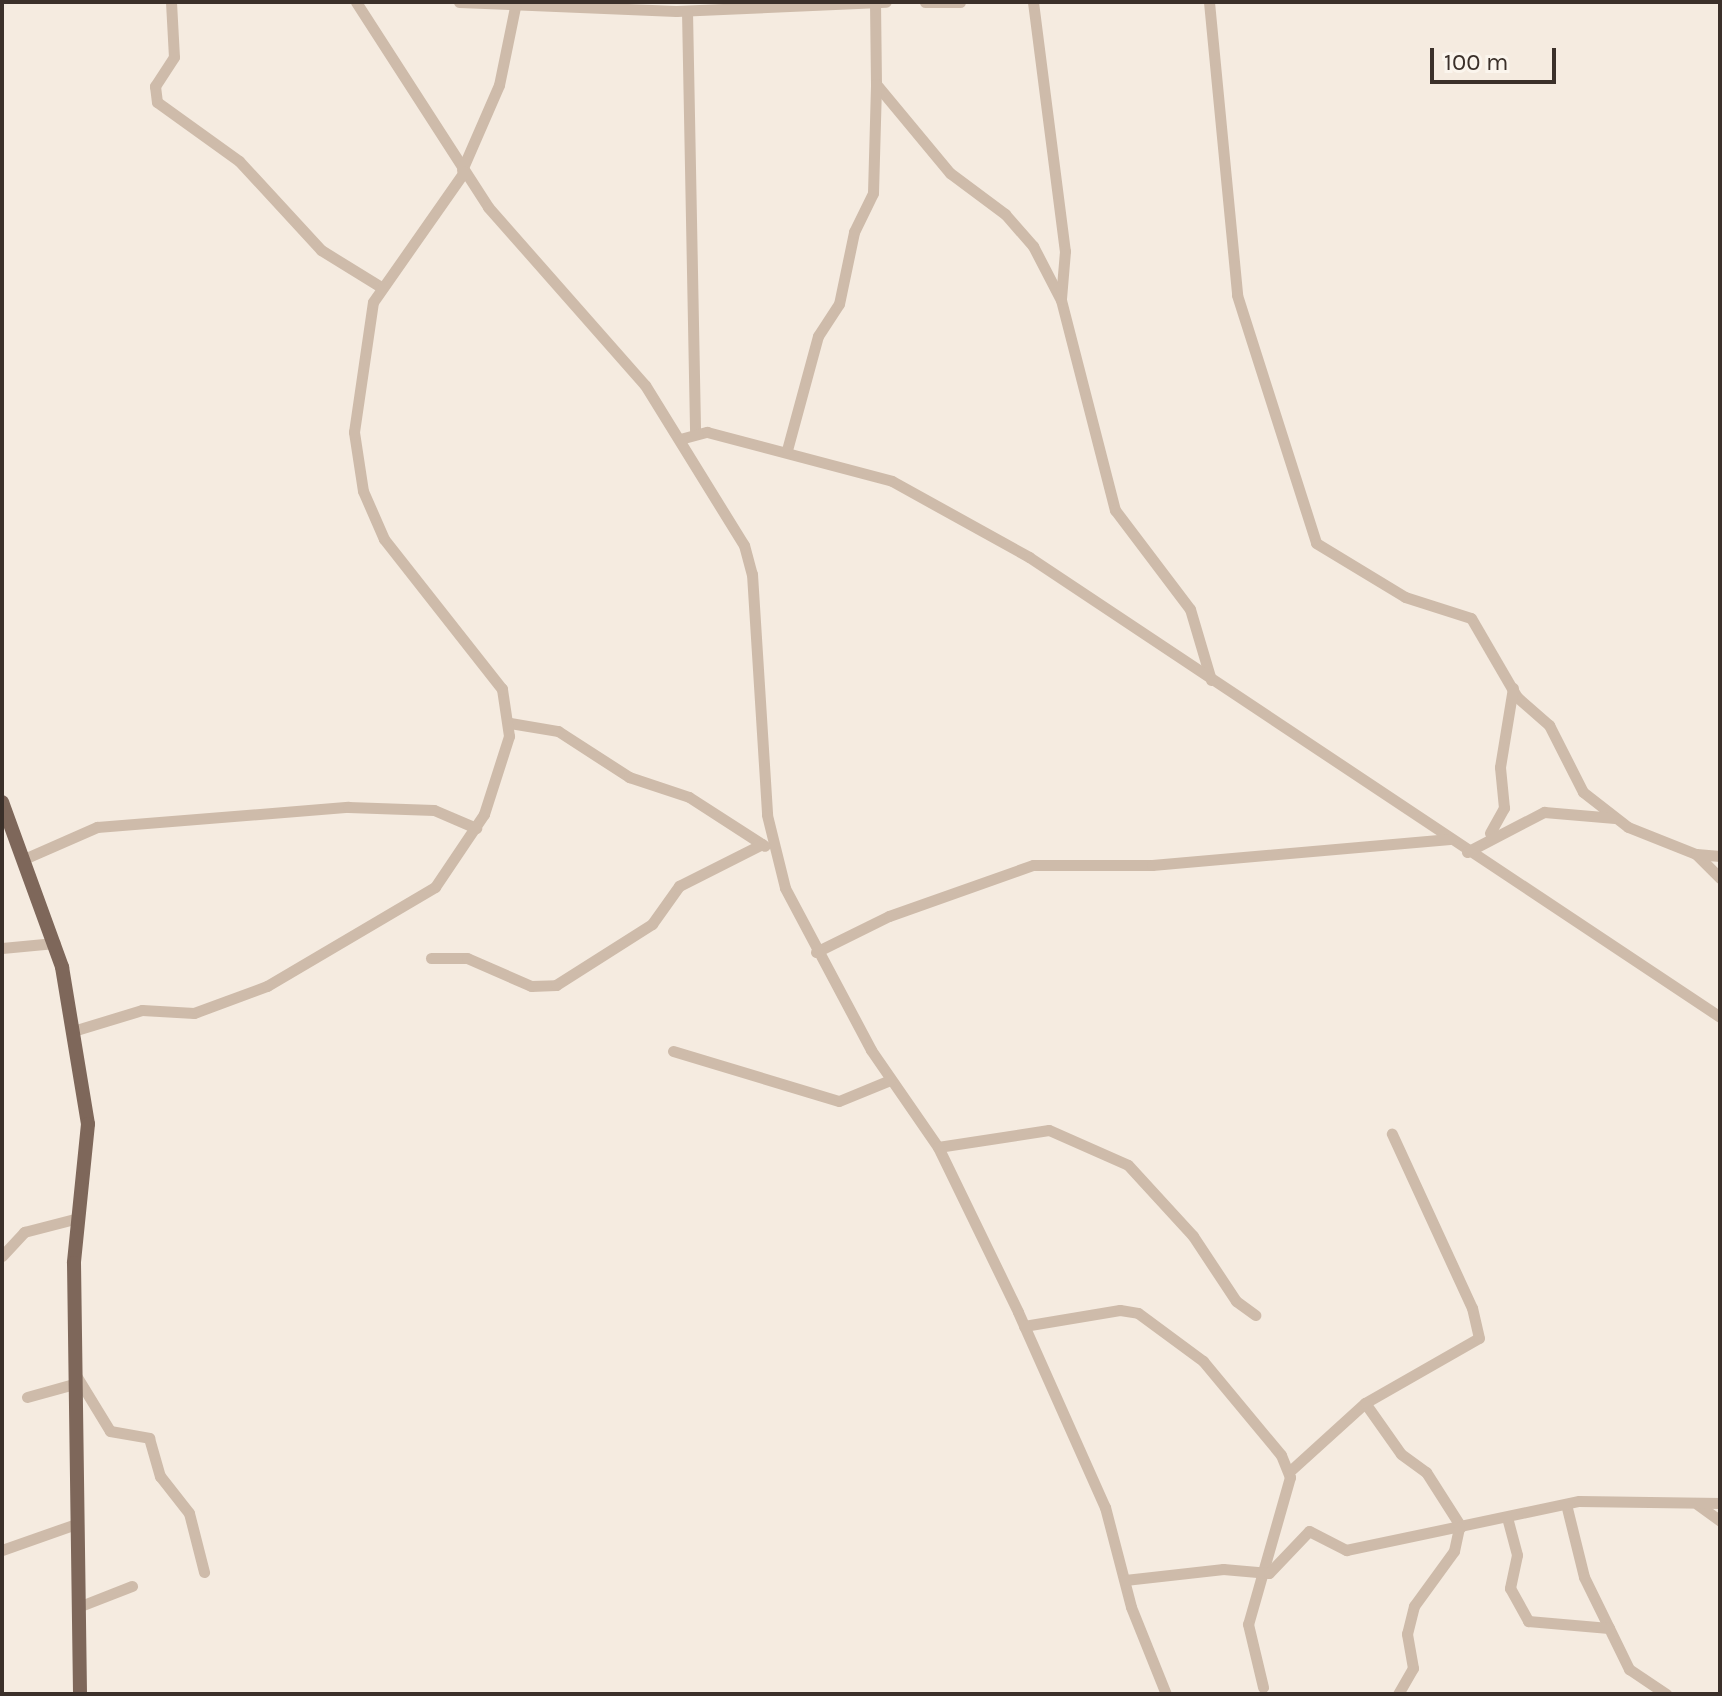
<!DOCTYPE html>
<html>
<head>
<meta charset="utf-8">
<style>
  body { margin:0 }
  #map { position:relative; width:1722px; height:1696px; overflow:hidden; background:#f5ebe0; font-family:Karla,sans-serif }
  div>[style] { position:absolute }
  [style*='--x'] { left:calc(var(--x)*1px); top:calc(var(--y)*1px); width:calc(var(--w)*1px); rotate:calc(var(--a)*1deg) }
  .minor>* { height:11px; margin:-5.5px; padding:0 5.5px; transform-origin:5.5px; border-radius:5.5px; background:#cebbaa }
  .major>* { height:14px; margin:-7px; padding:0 7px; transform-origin:7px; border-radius:7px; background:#7e675a }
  span { translate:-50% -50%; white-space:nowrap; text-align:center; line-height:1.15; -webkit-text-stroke:6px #fbf5ed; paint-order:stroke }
  .frame { position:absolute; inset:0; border:4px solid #3b302a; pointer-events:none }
  .scale { position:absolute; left:1430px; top:48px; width:126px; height:36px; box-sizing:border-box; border:4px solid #3b302a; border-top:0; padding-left:10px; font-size:24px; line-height:28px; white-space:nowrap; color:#3b302a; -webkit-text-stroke:6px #fbf5ed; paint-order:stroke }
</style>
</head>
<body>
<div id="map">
  <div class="minor">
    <div style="--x:171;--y:2;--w:55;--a:86.9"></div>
    <div style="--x:174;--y:57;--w:35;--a:123"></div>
    <div style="--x:155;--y:86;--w:16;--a:83"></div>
    <div style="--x:157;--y:102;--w:101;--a:35.7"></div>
    <div style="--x:239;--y:161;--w:121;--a:47.3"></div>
    <div style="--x:321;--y:250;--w:70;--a:31.7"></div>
    <div style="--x:356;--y:2;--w:244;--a:57.2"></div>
    <div style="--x:488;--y:207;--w:237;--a:48.6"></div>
    <div style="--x:645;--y:385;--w:188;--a:58.3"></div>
    <div style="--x:744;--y:545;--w:30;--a:75"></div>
    <div style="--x:752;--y:574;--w:241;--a:86.4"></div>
    <div style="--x:767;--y:815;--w:75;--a:76.1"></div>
    <div style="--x:785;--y:888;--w:183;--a:62"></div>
    <div style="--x:871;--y:1050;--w:118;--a:55.4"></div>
    <div style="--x:938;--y:1147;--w:183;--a:64.1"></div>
    <div style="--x:1018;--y:1312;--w:214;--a:66"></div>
    <div style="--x:1105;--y:1507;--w:103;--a:75.4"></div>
    <div style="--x:1131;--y:1607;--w:94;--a:68.1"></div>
    <div style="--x:459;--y:2;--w:217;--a:2.4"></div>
    <div style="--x:676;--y:11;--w:210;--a:-2.5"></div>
    <div style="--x:875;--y:2;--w:82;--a:89.3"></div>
    <div style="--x:876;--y:84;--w:116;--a:50.3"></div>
    <div style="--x:950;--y:173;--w:69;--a:36.7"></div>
    <div style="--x:1005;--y:214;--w:43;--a:48.8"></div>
    <div style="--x:1033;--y:246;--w:61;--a:62.6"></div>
    <div style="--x:1061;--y:300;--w:217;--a:75.6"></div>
    <div style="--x:1115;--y:510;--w:124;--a:52.9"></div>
    <div style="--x:1190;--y:609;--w:74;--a:73.5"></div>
    <div style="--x:925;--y:2;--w:35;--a:0"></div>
    <div style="--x:1033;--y:2;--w:251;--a:82.7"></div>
    <div style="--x:1065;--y:251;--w:48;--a:94.8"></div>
    <div style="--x:1209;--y:2;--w:294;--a:84.5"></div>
    <div style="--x:1237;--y:295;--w:260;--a:72.3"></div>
    <div style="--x:1316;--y:543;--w:104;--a:31.2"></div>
    <div style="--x:1405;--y:597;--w:69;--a:17.7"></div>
    <div style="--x:1471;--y:618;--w:91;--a:59.8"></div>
    <div style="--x:1517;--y:697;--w:43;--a:41.2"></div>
    <div style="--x:1549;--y:725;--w:75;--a:63.1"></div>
    <div style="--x:1583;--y:792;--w:57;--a:37.9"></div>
    <div style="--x:1628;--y:827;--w:73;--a:21.7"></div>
    <div style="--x:1696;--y:854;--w:34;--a:45"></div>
    <div style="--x:687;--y:11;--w:420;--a:88.9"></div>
    <div style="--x:462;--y:170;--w:93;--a:-66.5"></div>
    <div style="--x:499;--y:85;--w:80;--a:-78.4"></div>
    <div style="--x:680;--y:439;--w:28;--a:-15"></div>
    <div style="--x:707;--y:432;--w:191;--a:14.8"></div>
    <div style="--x:892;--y:481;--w:157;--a:29"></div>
    <div style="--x:1029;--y:557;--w:830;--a:33.65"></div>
    <div style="--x:787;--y:450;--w:118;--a:-74.8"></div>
    <div style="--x:818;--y:336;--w:38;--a:-57"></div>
    <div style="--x:839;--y:304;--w:74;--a:-78.2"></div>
    <div style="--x:854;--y:232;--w:43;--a:-64"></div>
    <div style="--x:873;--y:193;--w:109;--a:-88.4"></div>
    <div style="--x:510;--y:723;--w:49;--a:9.5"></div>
    <div style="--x:558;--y:731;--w:85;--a:32.9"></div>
    <div style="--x:629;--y:777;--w:63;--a:18.4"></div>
    <div style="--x:689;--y:797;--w:90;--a:32.8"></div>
    <div style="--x:1490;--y:833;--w:29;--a:-61"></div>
    <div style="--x:1504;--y:808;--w:41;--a:-95.6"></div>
    <div style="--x:1500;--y:767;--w:80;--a:-80.7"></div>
    <div style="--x:1467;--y:852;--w:87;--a:-27.5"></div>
    <div style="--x:1544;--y:812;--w:71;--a:4.8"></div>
    <div style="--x:1696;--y:854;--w:24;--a:5"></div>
    <div style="--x:24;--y:859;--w:80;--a:-23.7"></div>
    <div style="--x:97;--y:827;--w:252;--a:-4.6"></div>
    <div style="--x:348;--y:807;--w:86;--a:2"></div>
    <div style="--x:434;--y:810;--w:46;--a:23.2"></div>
    <div style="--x:2;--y:948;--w:53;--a:-5.4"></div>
    <div style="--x:816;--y:952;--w:81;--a:-26.3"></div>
    <div style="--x:889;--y:916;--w:153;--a:-19.5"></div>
    <div style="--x:1033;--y:865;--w:119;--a:0"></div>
    <div style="--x:1152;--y:865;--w:299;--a:-5"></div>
    <div style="--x:431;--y:958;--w:36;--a:0"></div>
    <div style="--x:467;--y:958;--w:70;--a:23.6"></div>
    <div style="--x:531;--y:986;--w:25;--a:-2"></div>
    <div style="--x:556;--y:985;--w:114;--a:-32.4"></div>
    <div style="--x:652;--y:924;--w:47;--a:-54.6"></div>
    <div style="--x:679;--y:886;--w:93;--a:-26.8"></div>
    <div style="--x:73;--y:1031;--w:72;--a:-16.9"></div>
    <div style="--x:142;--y:1010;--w:52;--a:3.3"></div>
    <div style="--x:194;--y:1013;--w:78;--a:-20.3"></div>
    <div style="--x:267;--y:986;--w:195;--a:-30.5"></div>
    <div style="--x:435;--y:887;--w:88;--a:-56.1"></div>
    <div style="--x:484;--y:814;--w:82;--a:-72.2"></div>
    <div style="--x:509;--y:736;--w:48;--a:-98.5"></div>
    <div style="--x:502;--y:689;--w:191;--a:-128.2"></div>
    <div style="--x:384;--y:539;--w:52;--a:-113.6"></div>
    <div style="--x:363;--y:491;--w:60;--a:-98.7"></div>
    <div style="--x:354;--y:432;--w:131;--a:-81.7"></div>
    <div style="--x:373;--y:302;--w:159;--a:-55"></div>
    <div style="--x:673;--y:1051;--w:173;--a:16.8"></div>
    <div style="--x:839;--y:1101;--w:55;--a:-22.4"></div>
    <div style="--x:938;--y:1147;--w:112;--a:-8.7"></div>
    <div style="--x:1049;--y:1130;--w:86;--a:23.9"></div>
    <div style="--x:1128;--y:1165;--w:96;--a:47.5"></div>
    <div style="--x:1193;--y:1236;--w:78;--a:56.5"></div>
    <div style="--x:1236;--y:1301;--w:24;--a:36"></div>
    <div style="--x:2;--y:1256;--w:33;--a:-47"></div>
    <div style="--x:24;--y:1232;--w:56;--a:-14.5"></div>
    <div style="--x:1024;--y:1326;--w:97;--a:-9.5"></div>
    <div style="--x:1120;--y:1310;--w:18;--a:9"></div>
    <div style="--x:1138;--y:1313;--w:81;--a:36.4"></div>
    <div style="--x:1203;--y:1361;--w:122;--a:50.3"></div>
    <div style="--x:1281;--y:1455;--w:24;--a:68"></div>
    <div style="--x:1290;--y:1477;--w:153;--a:105.9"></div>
    <div style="--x:1248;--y:1624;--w:65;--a:76.6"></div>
    <div style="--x:74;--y:1372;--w:69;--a:58.6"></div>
    <div style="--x:110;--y:1431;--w:40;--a:10"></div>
    <div style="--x:149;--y:1438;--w:40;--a:74"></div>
    <div style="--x:160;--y:1476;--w:47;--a:51.9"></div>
    <div style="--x:189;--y:1513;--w:61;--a:75.7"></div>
    <div style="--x:27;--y:1397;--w:49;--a:-15.5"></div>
    <div style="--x:1365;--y:1403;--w:62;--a:54.8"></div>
    <div style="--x:1401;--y:1454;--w:31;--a:36"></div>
    <div style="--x:1426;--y:1472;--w:65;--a:57.5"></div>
    <div style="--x:1290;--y:1471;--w:101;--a:-42.2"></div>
    <div style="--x:1365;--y:1403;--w:131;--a:-29.7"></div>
    <div style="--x:1479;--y:1338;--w:31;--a:-103"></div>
    <div style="--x:1472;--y:1308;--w:192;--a:-114.7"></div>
    <div style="--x:1566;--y:1504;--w:75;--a:76.1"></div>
    <div style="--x:1584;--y:1577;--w:57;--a:63.9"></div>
    <div style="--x:1697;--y:1504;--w:29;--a:36"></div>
    <div style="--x:1508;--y:1521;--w:35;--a:75"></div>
    <div style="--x:1517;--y:1555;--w:34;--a:102"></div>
    <div style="--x:1510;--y:1588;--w:38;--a:61"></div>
    <div style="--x:1528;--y:1621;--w:81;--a:4.9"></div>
    <div style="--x:1609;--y:1628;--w:46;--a:64"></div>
    <div style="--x:1629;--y:1669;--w:45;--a:34"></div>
    <div style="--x:2;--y:1550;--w:78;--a:-19.4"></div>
    <div style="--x:1125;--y:1580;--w:99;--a:-6.4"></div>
    <div style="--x:1223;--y:1569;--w:46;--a:5"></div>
    <div style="--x:1269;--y:1573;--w:58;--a:-46.4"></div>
    <div style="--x:1309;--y:1531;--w:42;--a:27.2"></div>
    <div style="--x:1346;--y:1550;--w:238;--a:-11.9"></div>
    <div style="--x:1579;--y:1501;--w:141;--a:0.8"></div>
    <div style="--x:78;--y:1607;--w:58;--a:-21.3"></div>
    <div style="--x:1398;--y:1694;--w:30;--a:-60"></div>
    <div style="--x:1413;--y:1668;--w:35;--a:-100"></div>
    <div style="--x:1407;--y:1634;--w:29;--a:-76"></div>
    <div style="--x:1414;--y:1606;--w:68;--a:-54"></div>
    <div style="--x:1454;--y:1551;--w:24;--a:-78"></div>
  </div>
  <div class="major">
    <div style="--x:2;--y:802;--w:176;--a:70"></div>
    <div style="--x:62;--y:967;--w:159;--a:80.6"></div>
    <div style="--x:88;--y:1124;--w:140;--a:95.8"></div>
    <div style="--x:74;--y:1263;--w:431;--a:89.2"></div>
  </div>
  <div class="frame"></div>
  <div class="scale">100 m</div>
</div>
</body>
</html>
